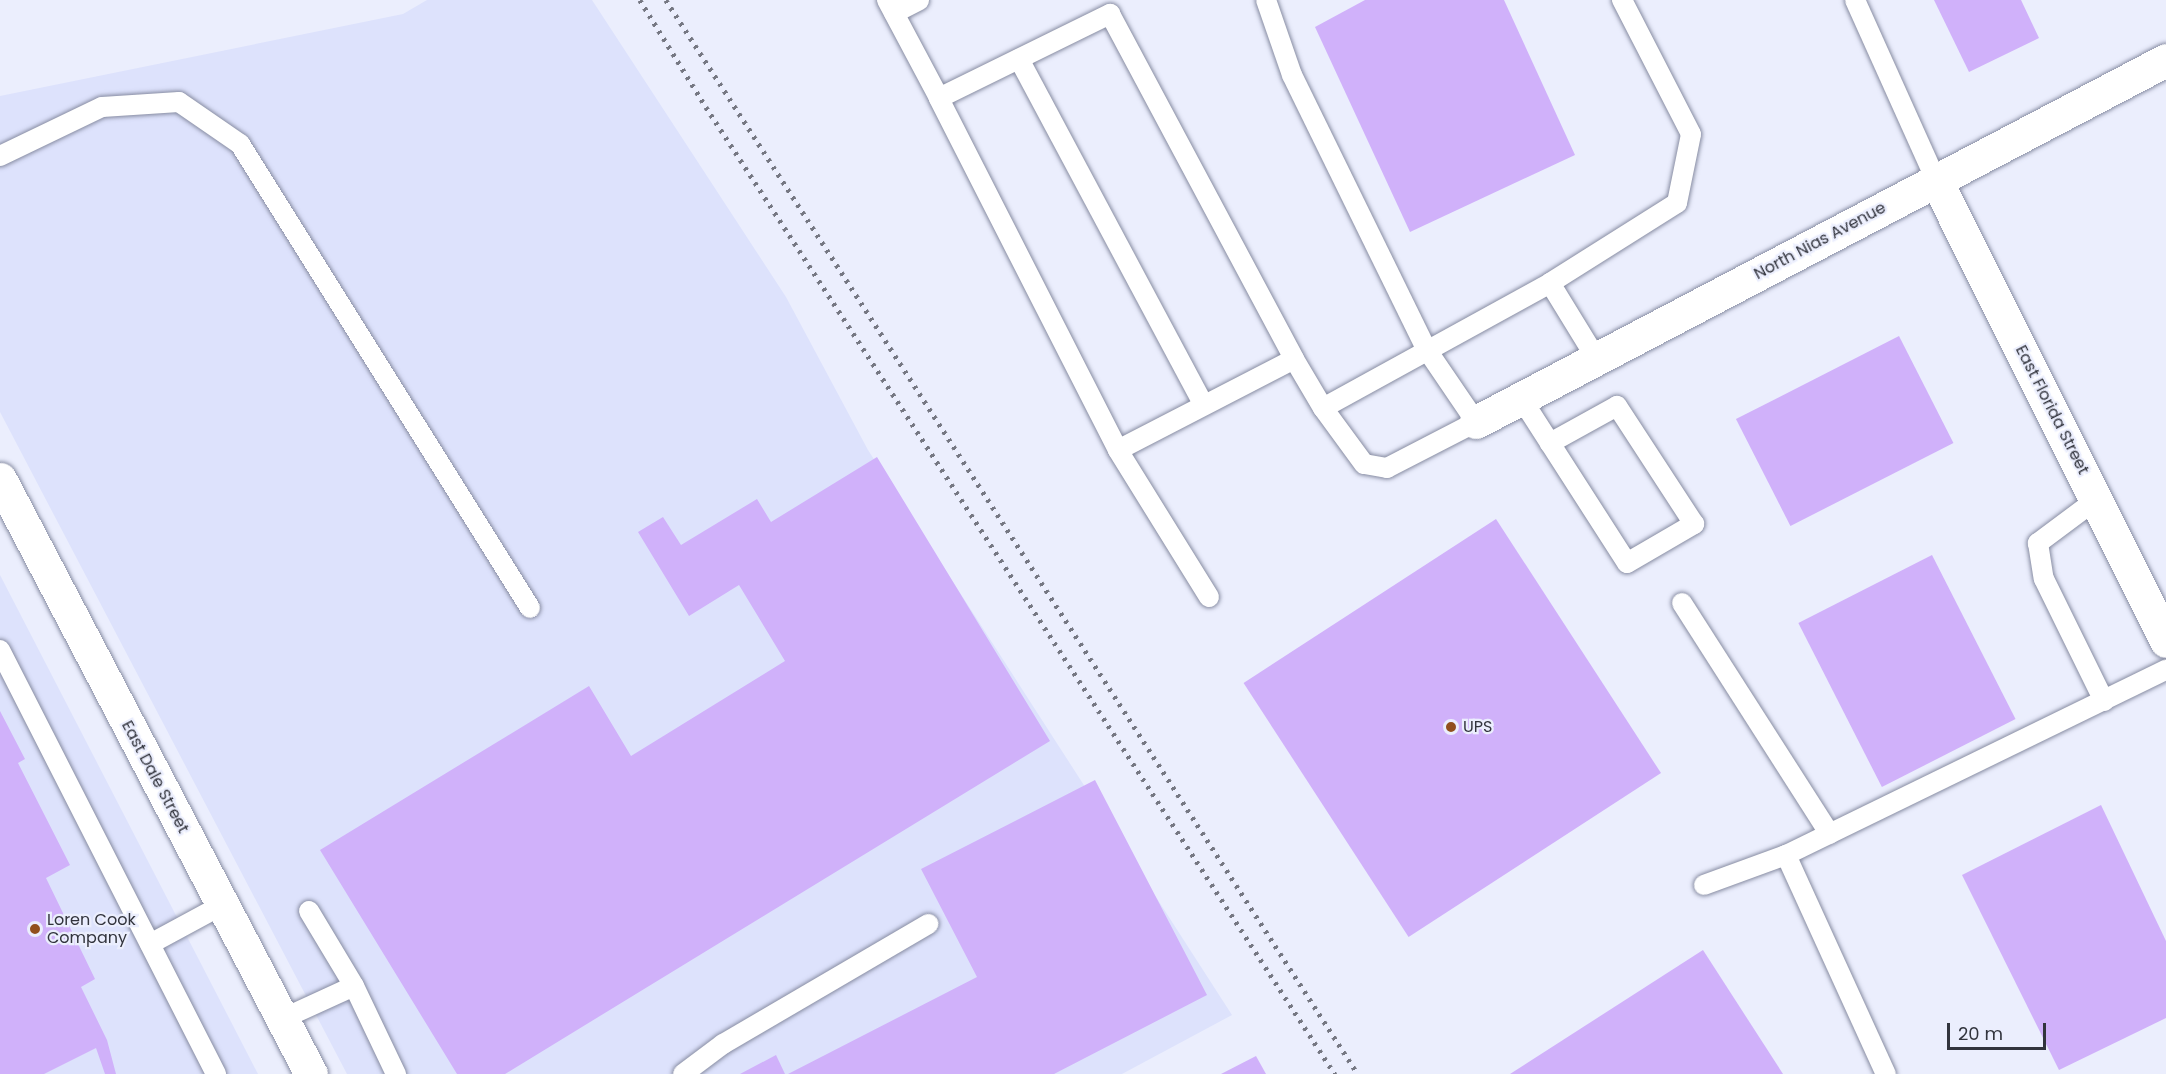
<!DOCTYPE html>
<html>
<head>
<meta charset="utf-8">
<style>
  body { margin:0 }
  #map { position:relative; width:2166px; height:1074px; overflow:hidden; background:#ebeefd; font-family:Poppins,sans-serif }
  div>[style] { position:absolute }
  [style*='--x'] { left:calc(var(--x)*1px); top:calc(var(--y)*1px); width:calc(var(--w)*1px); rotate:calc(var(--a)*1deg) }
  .built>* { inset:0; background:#dde2fc }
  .building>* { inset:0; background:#d0b1fa; transform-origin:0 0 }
  .roads { filter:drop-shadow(0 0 2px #878ca2) drop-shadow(0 0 2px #878ca2) }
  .service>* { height:20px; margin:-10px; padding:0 10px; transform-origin:10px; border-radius:10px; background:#fff }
  .minor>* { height:33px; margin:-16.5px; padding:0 16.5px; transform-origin:16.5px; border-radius:16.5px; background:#fff }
  .rail>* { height:4.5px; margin-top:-2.25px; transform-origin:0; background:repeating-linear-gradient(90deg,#757782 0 3px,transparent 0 9px) }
  .dots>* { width:16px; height:16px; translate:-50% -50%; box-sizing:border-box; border:3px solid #ebeefd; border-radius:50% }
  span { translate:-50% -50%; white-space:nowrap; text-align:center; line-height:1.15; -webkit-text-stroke:4.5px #ebeefd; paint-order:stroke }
  .street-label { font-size:16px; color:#32343d }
  .poi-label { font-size:16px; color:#32343d }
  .left { translate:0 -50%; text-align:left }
  .scale { position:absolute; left:1947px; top:1023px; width:99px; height:27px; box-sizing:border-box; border:3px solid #32343d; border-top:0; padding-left:8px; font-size:18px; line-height:21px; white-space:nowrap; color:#32343d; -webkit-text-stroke:4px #ebeefd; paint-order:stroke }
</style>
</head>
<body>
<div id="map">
  <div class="built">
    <div style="clip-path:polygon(427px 0,592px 0,786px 297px,868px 450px,1232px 1015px,1122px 1074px,347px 1074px,0 412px,0 96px,403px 14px)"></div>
    <div style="clip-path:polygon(0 575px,258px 1074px,0 1074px)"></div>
  </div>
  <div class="building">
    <div style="clip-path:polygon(1365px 0,1504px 0,1575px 155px,1410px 232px,1315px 27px)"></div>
    <div style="clip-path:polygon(1934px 0,2021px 0,2039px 38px,1969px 72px)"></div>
    <div style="left:1899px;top:336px;width:120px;height:183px;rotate:63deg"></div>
    <div style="clip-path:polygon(877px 457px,1050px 741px,505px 1074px,457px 1074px,320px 850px,589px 686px,631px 756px,785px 661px,739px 585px,689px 616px,638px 532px,663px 517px,681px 545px,757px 499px,771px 522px)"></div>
    <div style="left:1496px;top:519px;width:303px;height:301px;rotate:57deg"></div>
    <div style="left:1932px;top:555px;width:184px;height:150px;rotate:63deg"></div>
    <div style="clip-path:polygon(0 711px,25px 759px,18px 763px,70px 865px,46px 878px,95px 979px,81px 987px,107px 1040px,116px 1074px,105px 1074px,96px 1048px,44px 1074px,0 1074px)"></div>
    <div style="clip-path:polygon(1095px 780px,1207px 995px,1054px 1074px,788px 1074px,977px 977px,921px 869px)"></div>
    <div style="clip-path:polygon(2101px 805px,2166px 941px,2166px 1018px,2059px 1070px,1962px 875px)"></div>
    <div style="clip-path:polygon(1703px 950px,1783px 1074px,1510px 1074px)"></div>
    <div style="clip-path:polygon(776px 1055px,785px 1074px,740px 1074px)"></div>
    <div style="clip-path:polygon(1256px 1056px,1266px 1074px,1221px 1074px)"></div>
  </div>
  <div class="roads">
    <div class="service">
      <div style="--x:887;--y:0;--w:111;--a:62"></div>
      <div style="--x:1266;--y:0;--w:79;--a:70.9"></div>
      <div style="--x:1292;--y:75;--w:306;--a:63.9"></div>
      <div style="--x:1427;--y:350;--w:87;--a:55.8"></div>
      <div style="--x:1476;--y:422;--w:100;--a:152.7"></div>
      <div style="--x:1387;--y:468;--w:23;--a:-170"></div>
      <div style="--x:1364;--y:464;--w:69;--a:-126.2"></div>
      <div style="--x:1855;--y:0;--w:197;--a:65.8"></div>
      <div style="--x:894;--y:13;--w:28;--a:-27"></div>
      <div style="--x:1019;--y:59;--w:392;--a:61.9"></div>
      <div style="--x:0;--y:156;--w:113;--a:-25.7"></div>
      <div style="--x:102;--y:107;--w:77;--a:-3.7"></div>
      <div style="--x:179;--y:102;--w:74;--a:34.5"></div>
      <div style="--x:240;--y:144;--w:547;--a:57.99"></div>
      <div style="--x:1550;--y:283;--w:150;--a:-32.2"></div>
      <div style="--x:1677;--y:203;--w:70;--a:-78.5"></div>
      <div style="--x:1691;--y:134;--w:151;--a:-117.2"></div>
      <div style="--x:1521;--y:398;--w:196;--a:57.3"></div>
      <div style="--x:1627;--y:563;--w:78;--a:-30.2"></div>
      <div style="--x:1694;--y:524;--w:141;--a:-123.1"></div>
      <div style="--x:1617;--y:406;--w:77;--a:151.1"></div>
      <div style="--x:1118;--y:450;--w:198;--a:-27.3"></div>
      <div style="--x:2097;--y:499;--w:74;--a:143.3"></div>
      <div style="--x:2038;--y:543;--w:36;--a:81"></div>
      <div style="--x:2044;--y:579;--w:136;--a:63.8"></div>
      <div style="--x:1209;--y:597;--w:173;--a:-121.8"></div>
      <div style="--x:1118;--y:450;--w:395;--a:-117"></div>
      <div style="--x:939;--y:98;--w:191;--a:-26.2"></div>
      <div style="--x:1110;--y:14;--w:391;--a:61.9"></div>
      <div style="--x:1294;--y:359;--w:57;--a:59.4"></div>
      <div style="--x:1323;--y:408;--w:259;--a:-28.8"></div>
      <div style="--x:1550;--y:283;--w:88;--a:58.5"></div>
      <div style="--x:1682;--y:603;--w:274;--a:57.4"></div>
      <div style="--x:0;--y:650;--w:476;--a:63"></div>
      <div style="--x:1786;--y:855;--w:241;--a:65.5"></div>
      <div style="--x:1704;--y:885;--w:87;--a:-20.1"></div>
      <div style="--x:1786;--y:855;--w:423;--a:-26"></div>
      <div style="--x:309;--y:911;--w:87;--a:59"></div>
      <div style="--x:354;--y:986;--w:98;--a:64.5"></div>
      <div style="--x:150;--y:944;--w:82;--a:-28.4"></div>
      <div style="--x:282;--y:1019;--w:79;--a:-24.6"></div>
      <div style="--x:683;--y:1074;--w:50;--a:-36.9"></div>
      <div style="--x:723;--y:1044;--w:238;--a:-30.3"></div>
    </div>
    <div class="minor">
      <div style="--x:1936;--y:180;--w:515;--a:63.48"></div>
      <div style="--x:1476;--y:422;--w:779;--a:-27.68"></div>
      <div style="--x:0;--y:479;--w:671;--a:62.4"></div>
    </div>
  </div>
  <div class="rail">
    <div style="--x:640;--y:0;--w:126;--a:58.3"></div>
    <div style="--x:706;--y:107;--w:1154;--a:56.96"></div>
    <div style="--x:666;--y:0;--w:1278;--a:57.21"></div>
  </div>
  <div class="dots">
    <div style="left:1451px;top:727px;background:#914f1d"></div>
    <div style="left:35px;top:929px;background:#914f1d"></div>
  </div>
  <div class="street-label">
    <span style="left:1820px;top:241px;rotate:-28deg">North Nias Avenue</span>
    <span style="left:2052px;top:410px;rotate:63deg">East Florida Street</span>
    <span style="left:155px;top:777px;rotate:62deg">East Dale Street</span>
  </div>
  <div class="poi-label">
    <span class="left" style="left:1463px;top:727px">UPS</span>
    <span class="left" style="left:47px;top:929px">Loren Cook<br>Company</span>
  </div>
  <div class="scale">20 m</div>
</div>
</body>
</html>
